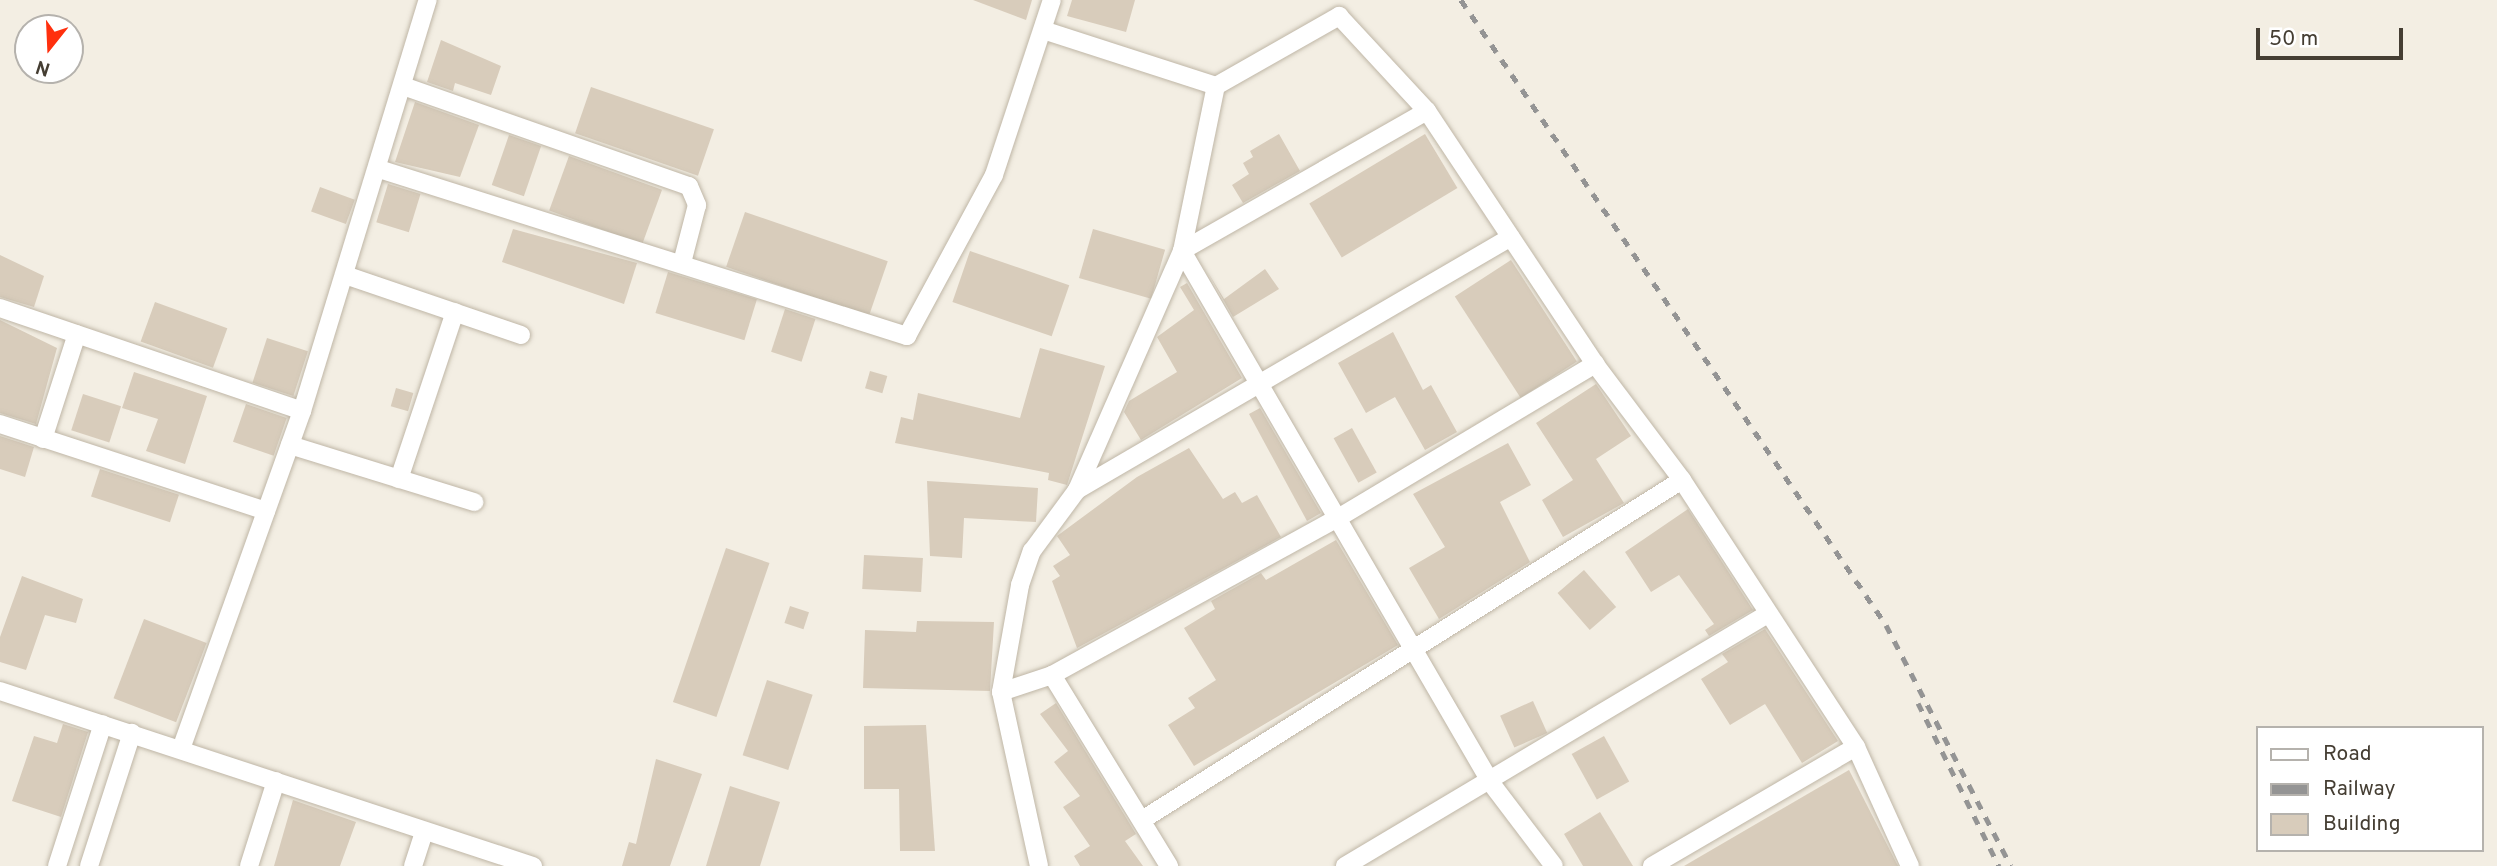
<!DOCTYPE html>
<html>
<head>
<meta charset="utf-8">
<style>
  body { margin:0 }
  #map { position:relative; width:2497px; height:866px; overflow:hidden; background:#f3eee3; font-family:Overpass,sans-serif }
  div>[style] { position:absolute }
  [style*='--x'] { left:calc(var(--x)*1px); top:calc(var(--y)*1px); width:calc(var(--w)*1px); rotate:calc(var(--a)*1deg) }
  .building>* { inset:0; background:#d8ccbb; transform-origin:0 0 }
  .roads { filter:drop-shadow(0 0 2px #bfb6a6) drop-shadow(0 0 2px #bfb6a6) }
  .street>* { height:18px; margin:-9px; padding:0 9px; transform-origin:9px; border-radius:9px; background:#fff }
  .rail>* { height:5px; margin-top:-2.5px; transform-origin:0; background:repeating-linear-gradient(90deg,#949494 0 9px,transparent 0 18px) }
  span { translate:-50% -50%; white-space:nowrap; text-align:center; line-height:1.15; -webkit-text-stroke:7px #fff; paint-order:stroke }
  .legend { position:absolute; left:2256px; top:726px; width:228px; height:126px; box-sizing:border-box; background:#fff; border:2px solid #b5b2ad; margin:0; padding:9px 12px; list-style:none; font-size:21px; color:#453e33 }
  .legend li { display:flex; align-items:center; gap:14px; height:35px }
  .legend b { width:35px; border:2px solid #b5b2ad }
  .north { position:absolute; left:14px; top:14px; width:70px; height:70px; box-sizing:border-box; background:#fff; border:2px solid #b5b2ad; border-radius:50%; rotate:198deg; font-size:19px; font-weight:700; line-height:28px; text-align:center; color:#453e33 }
  .north::after { content:''; display:block; margin:auto; width:24px; height:32px; background:#ff300e; clip-path:polygon(50% 0,100% 100%,50% 72%,0 100%) }
  .scale { position:absolute; left:2256px; top:28px; width:147px; height:32px; box-sizing:border-box; border:4px solid #453e33; border-top:0; padding-left:9px; font-size:21px; line-height:24px; white-space:nowrap; color:#453e33; -webkit-text-stroke:5px #fff; paint-order:stroke }
</style>
</head>
<body>
<div id="map">
  <div class="building">
    <div style="clip-path:polygon(973px 0,1032px 0,1026px 20px)"></div>
    <div style="clip-path:polygon(1072px 0,1135px 0,1126px 32px,1067px 16px)"></div>
    <div style="clip-path:polygon(441px 40px,501px 66px,491px 95px,455px 83px,453px 91px,427px 82px)"></div>
    <div style="left:591px;top:87px;width:130px;height:49px;rotate:19deg"></div>
    <div style="clip-path:polygon(415px 102px,479px 125px,460px 177px,395px 162px)"></div>
    <div style="clip-path:polygon(1279px 134px,1300px 171px,1243px 203px,1232px 185px,1249px 174px,1243px 163px,1253px 157px,1250px 151px)"></div>
    <div style="left:1425px;top:134px;width:63px;height:135px;rotate:59deg"></div>
    <div style="left:509px;top:135px;width:34px;height:53px;rotate:19deg"></div>
    <div style="left:569px;top:156px;width:99px;height:58px;rotate:20deg"></div>
    <div style="left:388px;top:184px;width:34px;height:40px;rotate:17deg"></div>
    <div style="left:320px;top:187px;width:37px;height:26px;rotate:20deg"></div>
    <div style="left:745px;top:212px;width:151px;height:58px;rotate:19deg"></div>
    <div style="clip-path:polygon(513px 229px,637px 263px,624px 304px,502px 262px)"></div>
    <div style="left:1093px;top:229px;width:75px;height:51px;rotate:16deg"></div>
    <div style="left:970px;top:251px;width:105px;height:54px;rotate:19deg"></div>
    <div style="clip-path:polygon(0 255px,44px 276px,34px 307px,0 297px)"></div>
    <div style="left:1511px;top:260px;width:121px;height:67px;rotate:57deg"></div>
    <div style="clip-path:polygon(1265px 269px,1279px 289px,1233px 317px,1207px 271px,1224px 299px)"></div>
    <div style="left:668px;top:272px;width:93px;height:43px;rotate:17deg"></div>
    <div style="clip-path:polygon(1187px 283px,1242px 378px,1141px 440px,1124px 412px,1129px 401px,1177px 372px,1157px 337px,1194px 310px,1180px 287px)"></div>
    <div style="left:155px;top:302px;width:77px;height:42px;rotate:20deg"></div>
    <div style="left:785px;top:309px;width:32px;height:45px;rotate:18deg"></div>
    <div style="clip-path:polygon(0 320px,57px 348px,36px 424px,0 413px)"></div>
    <div style="clip-path:polygon(1393px 332px,1423px 390px,1431px 385px,1457px 432px,1425px 450px,1395px 397px,1366px 413px,1338px 363px)"></div>
    <div style="left:267px;top:338px;width:43px;height:47px;rotate:18deg"></div>
    <div style="clip-path:polygon(1040px 348px,1105px 366px,1067px 485px,1048px 480px,1049px 473px,895px 443px,901px 417px,913px 420px,918px 393px,1020px 418px)"></div>
    <div style="left:870px;top:371px;width:18px;height:18px;rotate:16deg"></div>
    <div style="clip-path:polygon(134px 372px,207px 396px,185px 464px,146px 451px,158px 419px,122px 408px)"></div>
    <div style="clip-path:polygon(1596px 384px,1631px 436px,1596px 459px,1624px 503px,1563px 537px,1542px 500px,1573px 480px,1536px 423px)"></div>
    <div style="left:396px;top:388px;width:18px;height:19px;rotate:16deg"></div>
    <div style="left:83px;top:394px;width:40px;height:38px;rotate:18deg"></div>
    <div style="left:246px;top:404px;width:43px;height:40px;rotate:19deg"></div>
    <div style="clip-path:polygon(1260px 408px,1321px 513px,1307px 521px,1249px 414px)"></div>
    <div style="left:1352px;top:428px;width:51px;height:21px;rotate:61deg"></div>
    <div style="clip-path:polygon(0 436px,34px 447px,25px 477px,0 469px)"></div>
    <div style="clip-path:polygon(1508px 443px,1531px 485px,1500px 502px,1530px 562px,1439px 619px,1409px 568px,1445px 547px,1413px 494px)"></div>
    <div style="clip-path:polygon(1189px 448px,1223px 499px,1235px 492px,1242px 503px,1257px 495px,1281px 537px,1077px 648px,1052px 581px,1060px 576px,1053px 566px,1070px 555px,1057px 536px,1137px 477px)"></div>
    <div style="left:100px;top:469px;width:83px;height:29px;rotate:18deg"></div>
    <div style="clip-path:polygon(927px 481px,1038px 488px,1036px 522px,964px 518px,962px 558px,930px 556px)"></div>
    <div style="clip-path:polygon(1688px 509px,1753px 610px,1709px 636px,1705px 630px,1714px 624px,1679px 575px,1651px 592px,1625px 552px)"></div>
    <div style="clip-path:polygon(1336px 540px,1398px 645px,1194px 766px,1168px 725px,1195px 708px,1188px 698px,1216px 680px,1184px 628px,1215px 609px,1211px 601px,1261px 573px,1266px 580px)"></div>
    <div style="left:726px;top:548px;width:46px;height:163px;rotate:19deg"></div>
    <div style="left:864px;top:555px;width:59px;height:34px;rotate:3deg"></div>
    <div style="left:1584px;top:570px;width:49px;height:35px;rotate:49deg"></div>
    <div style="clip-path:polygon(22px 576px,83px 599px,76px 623px,45px 615px,26px 670px,0 662px,0 637px)"></div>
    <div style="left:790px;top:606px;width:20px;height:18px;rotate:18deg"></div>
    <div style="left:144px;top:619px;width:67px;height:85px;rotate:21deg"></div>
    <div style="clip-path:polygon(917px 621px,994px 622px,990px 691px,863px 688px,865px 630px,916px 632px)"></div>
    <div style="clip-path:polygon(1765px 629px,1838px 741px,1802px 763px,1765px 704px,1730px 725px,1701px 679px,1728px 662px,1722px 654px)"></div>
    <div style="left:767px;top:680px;width:48px;height:79px;rotate:18deg"></div>
    <div style="left:1533px;top:701px;width:35px;height:36px;rotate:66deg"></div>
    <div style="clip-path:polygon(1056px 703px,1136px 834px,1125px 841px,1143px 866px,1080px 866px,1074px 856px,1090px 846px,1063px 807px,1080px 796px,1054px 762px,1068px 751px,1040px 714px)"></div>
    <div style="clip-path:polygon(63px 724px,88px 732px,61px 817px,12px 801px,34px 736px,57px 743px)"></div>
    <div style="clip-path:polygon(926px 725px,935px 851px,900px 851px,899px 789px,864px 789px,864px 726px)"></div>
    <div style="left:1604px;top:736px;width:52px;height:37px;rotate:61deg"></div>
    <div style="clip-path:polygon(656px 759px,702px 774px,670px 866px,622px 866px,629px 842px,636px 844px)"></div>
    <div style="clip-path:polygon(1849px 770px,1898px 866px,1684px 866px,1811px 792px)"></div>
    <div style="clip-path:polygon(730px 786px,780px 802px,760px 866px,706px 866px)"></div>
    <div style="clip-path:polygon(293px 800px,356px 822px,340px 866px,274px 866px)"></div>
    <div style="clip-path:polygon(1600px 812px,1633px 866px,1583px 866px,1564px 834px)"></div>
  </div>
  <div class="roads">
    <div class="street">
      <div style="--x:1043;--y:30;--w:182;--a:17.9"></div>
      <div style="--x:403;--y:86;--w:303;--a:19.3"></div>
      <div style="--x:689;--y:186;--w:21;--a:67"></div>
      <div style="--x:697;--y:205;--w:60;--a:104.5"></div>
      <div style="--x:1427;--y:111;--w:282;--a:150.3"></div>
      <div style="--x:1182;--y:251;--w:615;--a:59.85"></div>
      <div style="--x:1491;--y:783;--w:104;--a:52.8"></div>
      <div style="--x:379;--y:169;--w:554;--a:17.55"></div>
      <div style="--x:907;--y:336;--w:183;--a:-61.6"></div>
      <div style="--x:994;--y:175;--w:184;--a:-71.7"></div>
      <div style="--x:345;--y:275;--w:186;--a:18.8"></div>
      <div style="--x:0;--y:308;--w:319;--a:18.8"></div>
      <div style="--x:0;--y:424;--w:280;--a:18.1"></div>
      <div style="--x:43;--y:439;--w:110;--a:-72.1"></div>
      <div style="--x:290;--y:445;--w:193;--a:17.2"></div>
      <div style="--x:399;--y:479;--w:176;--a:-71.5"></div>
      <div style="--x:1077;--y:490;--w:502;--a:-30.24"></div>
      <div style="--x:1052;--y:675;--w:224;--a:58.5"></div>
      <div style="--x:0;--y:691;--w:561;--a:18.18"></div>
      <div style="--x:1001;--y:692;--w:54;--a:-18.4"></div>
      <div style="--x:1052;--y:675;--w:326;--a:-28.8"></div>
      <div style="--x:1338;--y:518;--w:300;--a:-30.9"></div>
      <div style="--x:181;--y:749;--w:359;--a:-70.3"></div>
      <div style="--x:302;--y:411;--w:430;--a:-73"></div>
      <div style="--x:1142;--y:820;--w:638;--a:-32.2"></div>
      <div style="--x:57;--y:866;--w:149;--a:-72.1"></div>
      <div style="--x:89;--y:866;--w:140;--a:-72.1"></div>
      <div style="--x:249;--y:866;--w:89;--a:-72.4"></div>
      <div style="--x:413;--y:866;--w:36;--a:-72"></div>
      <div style="--x:1039;--y:866;--w:178;--a:-102.3"></div>
      <div style="--x:1001;--y:692;--w:109;--a:-79.9"></div>
      <div style="--x:1020;--y:585;--w:36;--a:-71"></div>
      <div style="--x:1032;--y:551;--w:76;--a:-53.6"></div>
      <div style="--x:1077;--y:490;--w:261;--a:-66.3"></div>
      <div style="--x:1182;--y:251;--w:168;--a:-78.4"></div>
      <div style="--x:1216;--y:86;--w:142;--a:-29.6"></div>
      <div style="--x:1339;--y:16;--w:129;--a:47.2"></div>
      <div style="--x:1427;--y:111;--w:304;--a:56.4"></div>
      <div style="--x:1595;--y:364;--w:145;--a:53.1"></div>
      <div style="--x:1682;--y:480;--w:319;--a:56.9"></div>
      <div style="--x:1856;--y:747;--w:131;--a:65.6"></div>
      <div style="--x:1345;--y:866;--w:492;--a:-30.8"></div>
      <div style="--x:1652;--y:866;--w:236;--a:-30.3"></div>
    </div>
  </div>
  <div class="rail">
    <div style="--x:1461;--y:0;--w:756;--a:55.78"></div>
    <div style="--x:1886;--y:625;--w:271;--a:62.6"></div>
    <div style="--x:1918;--y:703;--w:182;--a:63.6"></div>
  </div>
  <ul class="legend">
  <li><b style="height:9px;background:#fff"></b>Road</li>
  <li><b style="height:9px;background:#949494"></b>Railway</li>
  <li><b style="height:19px;background:#d8ccbb"></b>Building</li>
  </ul>
  <div class="north">N</div>
  <div class="scale">50 m</div>
</div>
</body>
</html>
